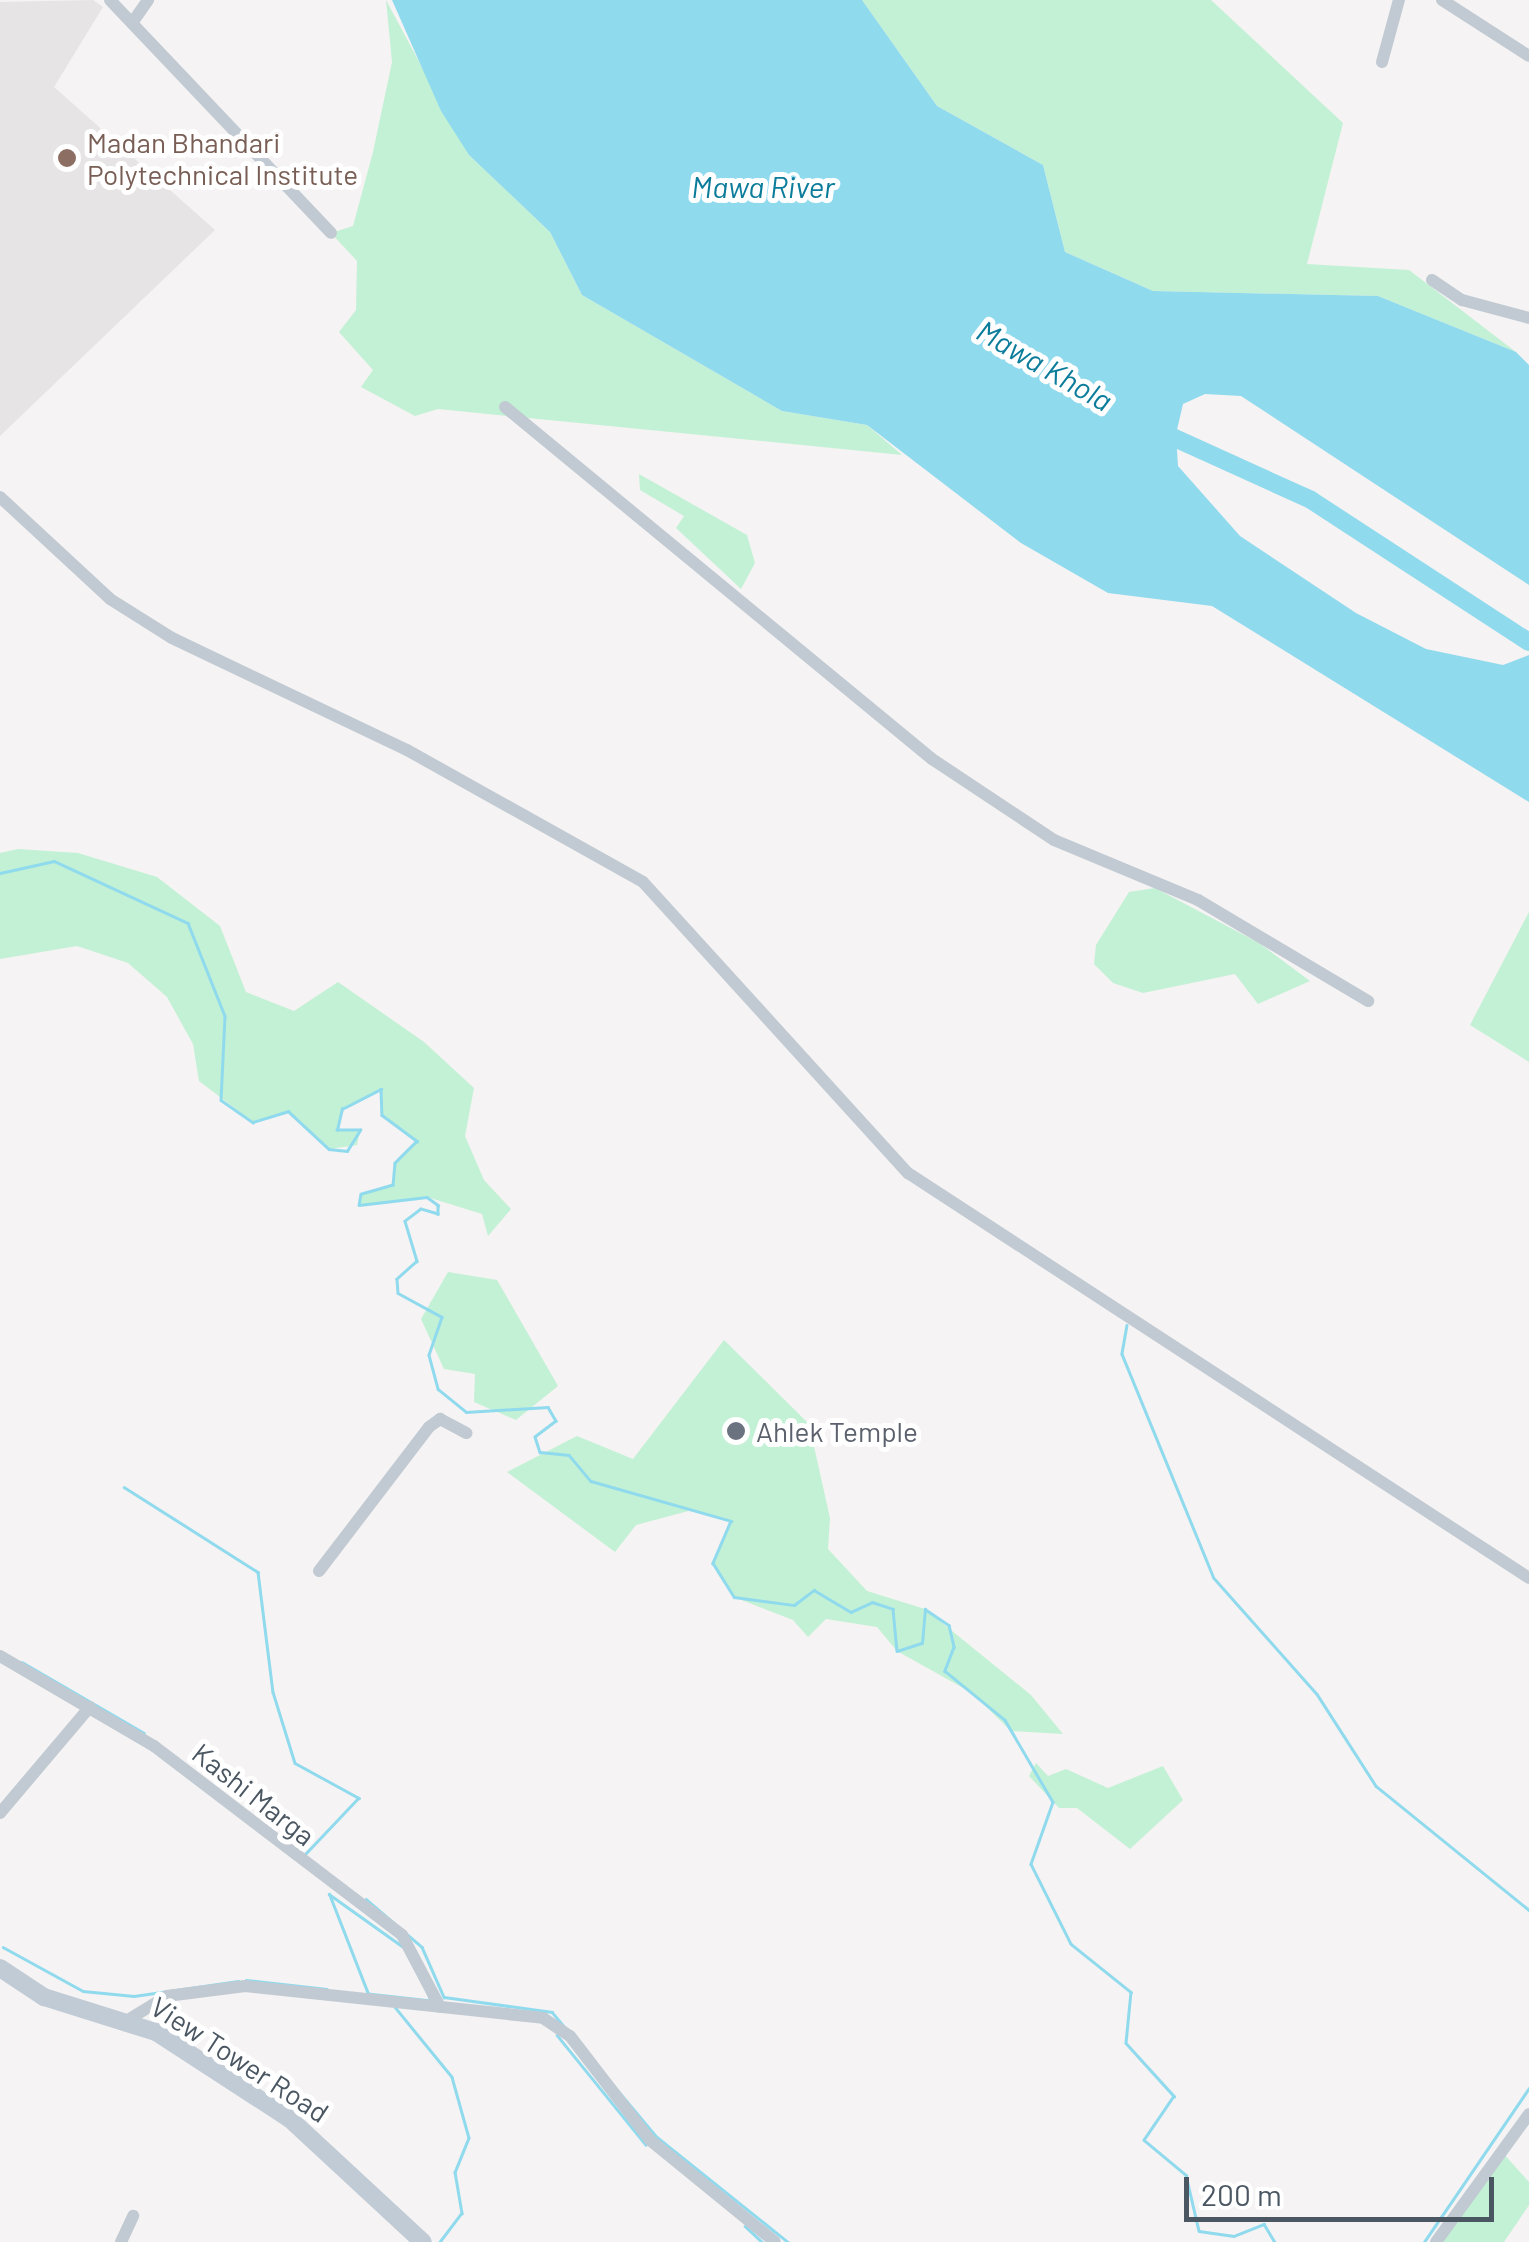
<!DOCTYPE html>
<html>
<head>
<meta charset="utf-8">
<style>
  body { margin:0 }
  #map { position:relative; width:1529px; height:2242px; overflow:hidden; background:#f5f3f3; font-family:Barlow,sans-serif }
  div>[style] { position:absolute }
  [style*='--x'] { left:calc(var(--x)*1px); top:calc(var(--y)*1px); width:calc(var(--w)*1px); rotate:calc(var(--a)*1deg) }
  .education>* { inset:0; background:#e6e4e5 }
  .green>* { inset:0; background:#c3f1d5 }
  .water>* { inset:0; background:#90daee }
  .stream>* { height:2.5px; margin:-1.25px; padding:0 1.25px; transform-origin:1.25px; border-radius:1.25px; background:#90daee }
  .river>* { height:18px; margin:-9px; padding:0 9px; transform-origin:9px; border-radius:9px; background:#90daee }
  .street>* { height:12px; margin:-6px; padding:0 6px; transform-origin:6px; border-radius:6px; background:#c1cad2 }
  .secondary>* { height:18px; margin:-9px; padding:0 9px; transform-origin:9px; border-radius:9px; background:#c1cbd6 }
  .dots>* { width:28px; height:28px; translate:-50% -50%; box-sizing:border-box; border:5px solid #fff; border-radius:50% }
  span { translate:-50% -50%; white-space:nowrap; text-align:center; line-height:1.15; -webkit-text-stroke:10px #fff; paint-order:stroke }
  .education-label { font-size:28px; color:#785e54 }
  .left { translate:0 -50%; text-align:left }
  .worship-label { font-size:28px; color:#5b616d }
  .street-label { font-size:28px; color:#4a5661 }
  .water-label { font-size:30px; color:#0c7c9b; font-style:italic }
  .scale { position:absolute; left:1184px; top:2177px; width:310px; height:45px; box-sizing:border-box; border:5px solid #4a5661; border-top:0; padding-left:12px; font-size:30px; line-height:35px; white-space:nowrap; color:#4a5661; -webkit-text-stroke:8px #fff; paint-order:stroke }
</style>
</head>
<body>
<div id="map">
  <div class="education">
    <div style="clip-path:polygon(93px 0,103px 7px,54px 87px,215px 230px,0 436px,0 2px)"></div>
  </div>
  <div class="green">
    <div style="clip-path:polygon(386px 0,469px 155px,550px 232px,582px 295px,782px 411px,867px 425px,902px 455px,438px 409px,415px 416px,361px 387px,373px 370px,339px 332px,356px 310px,357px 261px,331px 233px,353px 226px,373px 152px,392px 62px)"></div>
    <div style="clip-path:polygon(862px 0,1211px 0,1343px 123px,1307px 264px,1409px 270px,1516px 352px,1378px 296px,1153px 291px,1065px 252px,1043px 165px,937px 106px)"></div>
    <div style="clip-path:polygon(639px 474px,747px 535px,755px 563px,741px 589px,676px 528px,684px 516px,640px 490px)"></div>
    <div style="clip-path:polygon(18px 849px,78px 853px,157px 877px,220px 926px,246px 992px,294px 1011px,338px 982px,424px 1042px,474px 1088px,465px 1136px,484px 1180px,511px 1209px,488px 1236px,482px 1214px,427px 1197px,359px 1205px,361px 1194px,393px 1185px,395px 1163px,417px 1141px,382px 1115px,381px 1089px,342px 1109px,337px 1129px,360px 1130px,357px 1145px,329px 1149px,288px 1111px,253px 1122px,199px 1081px,193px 1044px,167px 997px,128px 963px,77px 946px,0 959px,0 853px)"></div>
    <div style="clip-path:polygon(1155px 888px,1259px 943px,1310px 981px,1258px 1004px,1235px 974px,1143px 993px,1113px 983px,1094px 964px,1096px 945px,1129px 892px)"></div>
    <div style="clip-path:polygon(1529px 912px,1529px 1062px,1470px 1025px)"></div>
    <div style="clip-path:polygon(448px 1272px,497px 1280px,558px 1386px,516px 1420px,474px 1402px,475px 1374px,444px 1369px,421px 1319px)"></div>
    <div style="clip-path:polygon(724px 1340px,809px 1424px,830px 1518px,828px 1549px,867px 1591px,925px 1609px,1031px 1695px,1063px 1734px,1011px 1731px,972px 1693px,897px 1651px,877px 1627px,826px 1619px,808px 1637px,793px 1620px,734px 1597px,713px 1563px,730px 1521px,692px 1510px,636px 1525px,615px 1552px,507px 1472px,577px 1436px,633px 1459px)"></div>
    <div style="clip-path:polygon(1036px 1763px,1048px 1776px,1066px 1769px,1108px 1788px,1163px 1766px,1183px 1800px,1130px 1849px,1077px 1808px,1059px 1808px,1029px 1776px)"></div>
    <div style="clip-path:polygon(1502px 2152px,1529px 2182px,1529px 2205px,1504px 2242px,1436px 2242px)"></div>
  </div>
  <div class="water">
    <div style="clip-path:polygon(392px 0,862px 0,937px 106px,1043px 165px,1065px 252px,1153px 291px,1378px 296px,1516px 352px,1529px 365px,1529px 585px,1241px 396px,1205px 394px,1183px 404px,1176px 434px,1178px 466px,1240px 536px,1356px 613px,1426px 649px,1503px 665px,1529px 655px,1529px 802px,1212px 606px,1108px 593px,1021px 543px,867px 425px,782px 411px,582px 295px,550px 232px,469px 155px,441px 111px)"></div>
  </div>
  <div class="stream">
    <div style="--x:0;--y:873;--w:55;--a:-12.5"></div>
    <div style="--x:54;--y:861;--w:148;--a:24.8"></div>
    <div style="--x:188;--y:923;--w:100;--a:68.3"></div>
    <div style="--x:225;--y:1016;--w:84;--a:92.7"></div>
    <div style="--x:221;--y:1100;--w:39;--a:35"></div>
    <div style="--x:253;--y:1122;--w:37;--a:-17"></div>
    <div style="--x:288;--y:1111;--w:56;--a:42.8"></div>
    <div style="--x:329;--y:1149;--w:18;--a:6"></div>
    <div style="--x:347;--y:1151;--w:25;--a:-58"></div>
    <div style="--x:360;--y:1130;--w:23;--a:180"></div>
    <div style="--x:337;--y:1130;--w:22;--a:-77"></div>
    <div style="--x:342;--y:1109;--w:44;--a:-27.1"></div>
    <div style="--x:381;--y:1089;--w:26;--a:88"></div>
    <div style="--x:382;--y:1115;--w:44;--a:36.6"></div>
    <div style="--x:417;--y:1141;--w:31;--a:135"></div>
    <div style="--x:395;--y:1163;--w:22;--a:95"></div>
    <div style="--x:393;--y:1185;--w:33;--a:164"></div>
    <div style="--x:361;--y:1194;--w:11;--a:100"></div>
    <div style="--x:359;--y:1205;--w:68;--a:-6.7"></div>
    <div style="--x:427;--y:1197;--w:14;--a:36"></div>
    <div style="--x:438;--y:1205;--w:9;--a:90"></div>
    <div style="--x:438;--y:1214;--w:18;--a:-164"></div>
    <div style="--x:421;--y:1209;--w:20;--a:143"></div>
    <div style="--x:405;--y:1221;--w:42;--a:73.3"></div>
    <div style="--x:417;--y:1261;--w:27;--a:138"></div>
    <div style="--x:397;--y:1279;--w:14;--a:86"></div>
    <div style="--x:398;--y:1293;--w:50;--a:28.6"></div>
    <div style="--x:442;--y:1317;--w:40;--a:108.9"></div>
    <div style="--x:429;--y:1355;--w:35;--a:75"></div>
    <div style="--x:438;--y:1389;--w:36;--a:39"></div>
    <div style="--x:466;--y:1412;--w:82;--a:-3.5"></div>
    <div style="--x:548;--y:1407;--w:16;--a:60"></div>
    <div style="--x:556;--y:1421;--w:26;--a:143"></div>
    <div style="--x:535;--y:1437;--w:16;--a:72"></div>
    <div style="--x:540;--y:1452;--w:29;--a:6"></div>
    <div style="--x:569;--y:1455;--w:34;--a:50"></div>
    <div style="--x:591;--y:1481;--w:146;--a:15.9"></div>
    <div style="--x:731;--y:1521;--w:46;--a:113.2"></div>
    <div style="--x:713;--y:1563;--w:40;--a:58"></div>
    <div style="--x:734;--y:1597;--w:61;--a:7.6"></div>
    <div style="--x:794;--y:1605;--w:25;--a:-37"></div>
    <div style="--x:814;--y:1590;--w:43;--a:30.7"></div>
    <div style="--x:851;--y:1612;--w:23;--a:-25"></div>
    <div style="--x:872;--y:1602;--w:22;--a:18"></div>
    <div style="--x:893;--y:1609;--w:42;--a:84.6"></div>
    <div style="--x:897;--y:1651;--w:26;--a:-18"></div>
    <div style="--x:922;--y:1643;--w:34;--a:-85"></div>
    <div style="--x:925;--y:1609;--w:29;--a:34"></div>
    <div style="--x:949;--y:1625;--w:23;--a:77"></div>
    <div style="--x:954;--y:1647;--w:26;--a:111"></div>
    <div style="--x:945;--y:1671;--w:77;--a:39.2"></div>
    <div style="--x:1005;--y:1720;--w:95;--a:59.7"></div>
    <div style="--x:1053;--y:1802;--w:66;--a:109.5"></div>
    <div style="--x:1031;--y:1864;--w:89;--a:63.4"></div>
    <div style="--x:1071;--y:1944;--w:77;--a:38.7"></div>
    <div style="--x:1131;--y:1992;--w:51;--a:95.6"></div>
    <div style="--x:1126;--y:2043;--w:72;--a:47.8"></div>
    <div style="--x:1174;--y:2096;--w:53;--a:124.3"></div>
    <div style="--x:1144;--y:2140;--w:55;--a:39.8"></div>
    <div style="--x:1186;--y:2175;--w:57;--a:76.9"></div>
    <div style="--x:1199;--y:2231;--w:35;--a:8"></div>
    <div style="--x:1234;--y:2236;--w:32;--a:-22"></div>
    <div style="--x:1264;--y:2224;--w:21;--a:59"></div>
    <div style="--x:1127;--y:1325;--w:29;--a:100"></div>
    <div style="--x:1122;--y:1354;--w:242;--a:67.7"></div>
    <div style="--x:1214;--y:1578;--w:155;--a:48.4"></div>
    <div style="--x:1317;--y:1694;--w:109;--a:57.3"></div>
    <div style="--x:1376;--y:1786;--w:197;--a:39"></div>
    <div style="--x:124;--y:1487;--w:159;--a:32.4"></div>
    <div style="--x:258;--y:1572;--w:121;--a:82.9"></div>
    <div style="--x:273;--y:1692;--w:74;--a:72.8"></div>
    <div style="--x:295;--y:1763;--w:73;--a:28.7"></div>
    <div style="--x:359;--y:1798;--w:80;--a:133.5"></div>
    <div style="--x:22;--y:1662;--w:141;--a:30.2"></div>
    <div style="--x:329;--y:1894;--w:103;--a:35.5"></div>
    <div style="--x:413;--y:1954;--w:50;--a:69"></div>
    <div style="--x:431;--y:2001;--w:63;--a:-173.7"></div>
    <div style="--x:368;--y:1994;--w:107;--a:-111.3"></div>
    <div style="--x:366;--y:1899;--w:74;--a:40.6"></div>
    <div style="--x:422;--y:1947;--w:55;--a:66.3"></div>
    <div style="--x:444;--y:1997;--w:109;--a:7.9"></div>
    <div style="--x:552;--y:2012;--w:163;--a:50"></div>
    <div style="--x:657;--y:2137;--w:168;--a:38.7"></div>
    <div style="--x:3;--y:1947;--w:91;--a:28.8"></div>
    <div style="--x:83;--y:1991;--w:51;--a:5.6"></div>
    <div style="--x:134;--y:1996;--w:105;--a:-8.2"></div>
    <div style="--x:246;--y:1980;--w:81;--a:6.3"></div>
    <div style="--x:395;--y:2007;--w:90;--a:50.8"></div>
    <div style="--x:452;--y:2077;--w:63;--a:74.4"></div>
    <div style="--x:469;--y:2138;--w:37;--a:112"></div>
    <div style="--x:455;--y:2172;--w:42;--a:80.3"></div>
    <div style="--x:462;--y:2213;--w:36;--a:127"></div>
    <div style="--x:557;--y:2035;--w:141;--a:51"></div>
    <div style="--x:745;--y:2226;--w:23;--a:43"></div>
    <div style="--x:1424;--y:2242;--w:186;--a:-55.7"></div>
  </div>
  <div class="river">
    <div style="--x:1157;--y:430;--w:169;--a:24.4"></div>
    <div style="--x:1311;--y:500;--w:260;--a:33.1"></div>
  </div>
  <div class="street">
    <div style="--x:110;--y:0;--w:321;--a:46.5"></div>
    <div style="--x:1442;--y:0;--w:103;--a:32.8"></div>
    <div style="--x:132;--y:23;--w:28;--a:-55"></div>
    <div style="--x:1382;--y:62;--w:64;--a:-74.7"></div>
    <div style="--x:1432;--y:280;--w:36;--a:34"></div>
    <div style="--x:1462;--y:300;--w:69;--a:15"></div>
    <div style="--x:505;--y:407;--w:553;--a:39.5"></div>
    <div style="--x:932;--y:759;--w:146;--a:33.6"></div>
    <div style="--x:1054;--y:840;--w:156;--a:22.6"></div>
    <div style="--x:1198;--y:900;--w:198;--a:30.7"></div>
    <div style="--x:0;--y:497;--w:150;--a:42.8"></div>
    <div style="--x:110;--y:599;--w:73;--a:32.2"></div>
    <div style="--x:172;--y:638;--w:260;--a:25.5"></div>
    <div style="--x:407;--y:750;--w:270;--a:29.2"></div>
    <div style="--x:643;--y:882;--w:394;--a:47.7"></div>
    <div style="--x:908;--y:1173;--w:741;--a:33.11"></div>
    <div style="--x:319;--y:1571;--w:181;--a:-52.6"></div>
    <div style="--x:429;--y:1427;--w:14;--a:-36"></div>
    <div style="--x:440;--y:1419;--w:30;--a:28"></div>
    <div style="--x:0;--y:1656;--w:178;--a:30.3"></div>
    <div style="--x:154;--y:1746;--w:312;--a:37.3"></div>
    <div style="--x:402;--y:1935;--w:81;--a:62.2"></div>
    <div style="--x:0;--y:1813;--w:139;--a:-49.7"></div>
    <div style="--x:131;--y:2018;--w:42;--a:-31.4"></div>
    <div style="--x:167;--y:1996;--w:79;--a:-7.3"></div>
    <div style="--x:245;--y:1986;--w:300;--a:6.1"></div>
    <div style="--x:543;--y:2018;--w:32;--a:34"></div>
    <div style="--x:570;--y:2036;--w:131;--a:52.4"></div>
    <div style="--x:650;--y:2140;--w:161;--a:39.2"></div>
    <div style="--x:121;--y:2242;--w:29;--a:-65"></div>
    <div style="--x:1436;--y:2242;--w:158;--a:-54"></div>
  </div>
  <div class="secondary">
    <div style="--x:0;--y:1968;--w:53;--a:33.4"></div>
    <div style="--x:44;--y:1997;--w:117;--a:17.4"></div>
    <div style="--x:156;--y:2032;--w:160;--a:33"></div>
    <div style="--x:290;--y:2119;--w:181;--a:42.8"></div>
  </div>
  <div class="dots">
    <div style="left:67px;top:158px;background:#8d6e63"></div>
    <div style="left:736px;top:1431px;background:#6b7280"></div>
  </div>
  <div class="education-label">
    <span class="left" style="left:87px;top:158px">Madan Bhandari<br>Polytechnical Institute</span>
  </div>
  <div class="worship-label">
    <span class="left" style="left:756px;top:1431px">Ahlek Temple</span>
  </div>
  <div class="street-label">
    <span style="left:254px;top:1794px;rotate:38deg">Kashi Marga</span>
    <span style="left:240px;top:2059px;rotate:33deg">View Tower Road</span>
  </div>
  <div class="water-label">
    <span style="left:763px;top:186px">Mawa River</span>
    <span style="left:1045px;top:365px;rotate:30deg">Mawa Khola</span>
  </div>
  <div class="scale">200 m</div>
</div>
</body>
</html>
